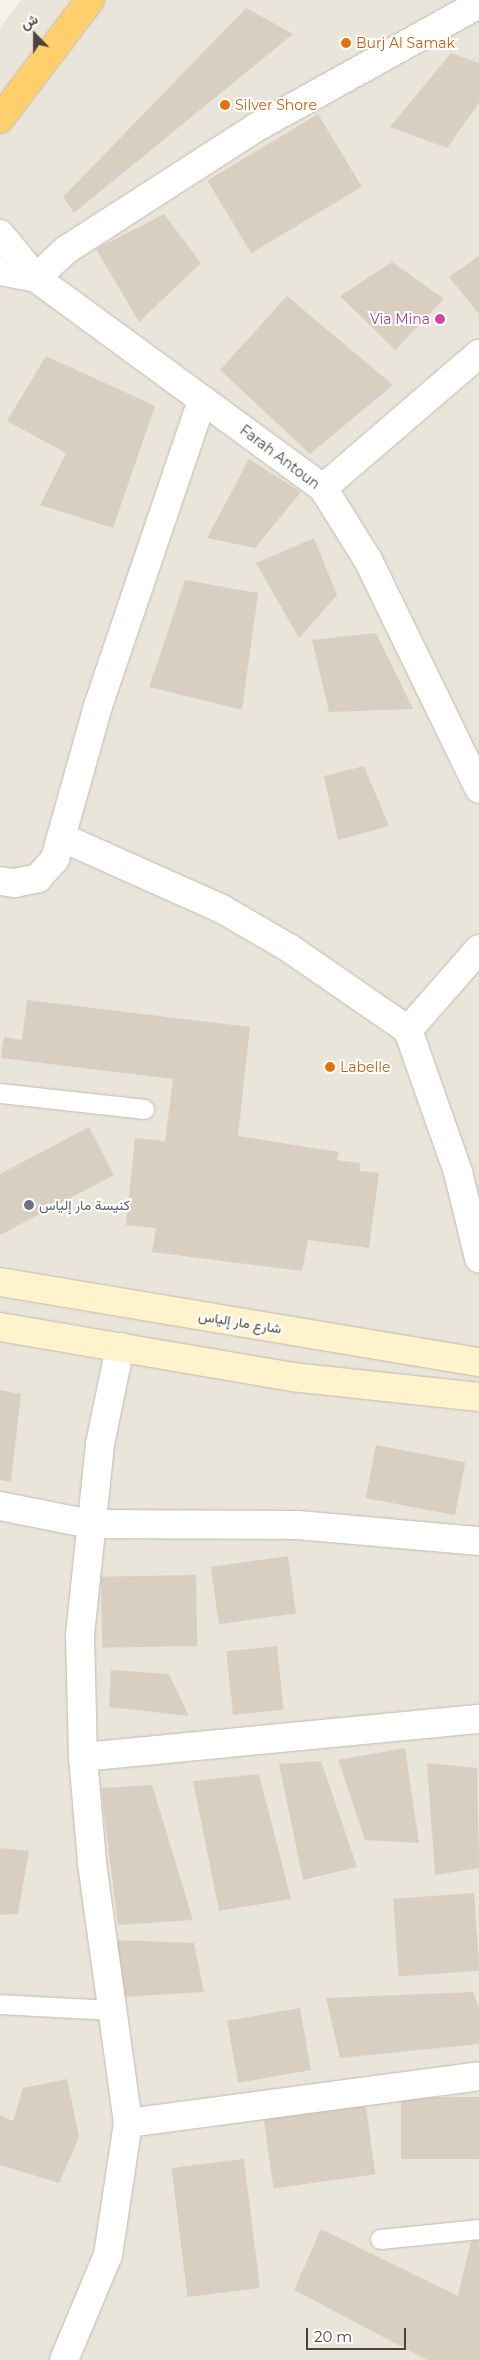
<!DOCTYPE html>
<html>
<head>
<meta charset="utf-8">
<style>
  body { margin:0 }
  #map { position:relative; width:479px; height:2360px; overflow:hidden; background:#f6f3ec; font-family:Montserrat,Vazirmatn,sans-serif }
  div>[style] { position:absolute }
  [style*='--x'] { left:calc(var(--x)*1px); top:calc(var(--y)*1px); width:calc(var(--w)*1px); rotate:calc(var(--a)*1deg) }
  .residential>* { inset:0; background:#eae5da }
  .building>* { inset:0; background:#d8cfc1; transform-origin:0 0 }
  .roads { filter:drop-shadow(0 0 1px #c2bbae) drop-shadow(0 0 1px #c2bbae) }
  .lane>* { height:19px; margin:-9.5px; padding:0 9.5px; transform-origin:9.5px; border-radius:9.5px; background:#fff }
  .street>* { height:28px; margin:-14px; padding:0 14px; transform-origin:14px; border-radius:14px; background:#fff }
  .secondary>* { height:28px; margin:-14px; padding:0 14px; transform-origin:14px; border-radius:14px; background:#fff3cd }
  .highway>* { height:28px; margin:-14px; padding:0 14px; transform-origin:14px; border-radius:14px; background:#ffcf6e }
  .dots>* { width:14px; height:14px; translate:-50% -50%; box-sizing:border-box; border:2px solid #fff; border-radius:50% }
  span { translate:-50% -50%; white-space:nowrap; text-align:center; line-height:1.15; -webkit-text-stroke:4px #fff; paint-order:stroke }
  .food-label { font-size:14px; color:#c56008 }
  .left { translate:0 -50%; text-align:left }
  .hotel-label { font-size:14px; color:#b23c85 }
  .right { translate:-100% -50%; text-align:right }
  .street-label { font-size:14px; color:#4b4439 }
  .worship-label { font-size:14px; color:#5b616d }
  .north { position:absolute; left:10px; top:10px; width:50px; height:50px; -webkit-text-stroke:4px #fff; paint-order:stroke; rotate:338deg; font-size:14px; font-weight:700; line-height:20px; text-align:center; color:#4b4439 }
  .north::after { content:''; display:block; margin:auto; width:18px; height:22px; background:#4b4439; clip-path:polygon(50% 0,100% 100%,50% 72%,0 100%) }
  .scale { position:absolute; left:306px; top:2328px; width:100px; height:22px; box-sizing:border-box; border:2px solid #4b4439; border-top:0; padding-left:6px; font-size:15px; line-height:18px; white-space:nowrap; color:#4b4439; -webkit-text-stroke:4px #fff; paint-order:stroke }
</style>
</head>
<body>
<div id="map">
  <div class="residential">
    <div style="clip-path:polygon(21px 0,479px 0,479px 2360px,0 2360px,0 27px)"></div>
  </div>
  <div class="building">
    <div style="clip-path:polygon(246px 8px,293px 34px,74px 213px,63px 197px)"></div>
    <div style="clip-path:polygon(451px 53px,479px 63px,479px 103px,447px 148px,390px 127px)"></div>
    <div style="left:318px;top:114px;width:85px;height:129px;rotate:59deg"></div>
    <div style="clip-path:polygon(164px 214px,201px 263px,139px 322px,96px 249px)"></div>
    <div style="clip-path:polygon(479px 256px,479px 314px,449px 277px)"></div>
    <div style="clip-path:polygon(392px 262px,444px 299px,395px 350px,340px 296px)"></div>
    <div style="clip-path:polygon(287px 296px,393px 385px,310px 454px,220px 370px)"></div>
    <div style="clip-path:polygon(46px 356px,155px 406px,113px 528px,40px 505px,66px 453px,7px 421px)"></div>
    <div style="clip-path:polygon(249px 459px,301px 492px,255px 548px,207px 538px)"></div>
    <div style="clip-path:polygon(314px 538px,337px 595px,299px 638px,256px 563px)"></div>
    <div style="clip-path:polygon(185px 580px,258px 593px,242px 710px,149px 687px)"></div>
    <div style="clip-path:polygon(376px 633px,413px 709px,329px 712px,312px 640px)"></div>
    <div style="clip-path:polygon(364px 766px,389px 826px,338px 840px,324px 776px)"></div>
    <div style="clip-path:polygon(27px 1000px,250px 1027px,238px 1136px,339px 1152px,337px 1160px,360px 1163px,360px 1171px,379px 1173px,369px 1248px,308px 1240px,302px 1271px,152px 1252px,156px 1228px,126px 1225px,135px 1138px,165px 1141px,173px 1079px,1px 1058px,4px 1037px,22px 1040px)"></div>
    <div style="clip-path:polygon(89px 1127px,114px 1175px,0 1235px,0 1174px)"></div>
    <div style="clip-path:polygon(0 1390px,21px 1394px,11px 1482px,0 1480px)"></div>
    <div style="left:376px;top:1445px;width:91px;height:54px;rotate:11deg"></div>
    <div style="left:288px;top:1556px;width:58px;height:78px;rotate:82deg"></div>
    <div style="left:196px;top:1575px;width:71px;height:95px;rotate:89deg"></div>
    <div style="left:277px;top:1646px;width:64px;height:51px;rotate:84deg"></div>
    <div style="clip-path:polygon(111px 1670px,169px 1674px,189px 1716px,109px 1707px)"></div>
    <div style="clip-path:polygon(405px 1748px,419px 1843px,365px 1840px,338px 1760px)"></div>
    <div style="clip-path:polygon(321px 1761px,357px 1867px,303px 1880px,279px 1764px)"></div>
    <div style="clip-path:polygon(427px 1763px,477px 1768px,479px 1868px,435px 1875px)"></div>
    <div style="clip-path:polygon(259px 1774px,291px 1899px,219px 1911px,193px 1781px)"></div>
    <div style="clip-path:polygon(152px 1785px,193px 1920px,118px 1925px,101px 1788px)"></div>
    <div style="clip-path:polygon(0 1848px,29px 1851px,18px 1914px,0 1915px)"></div>
    <div style="left:474px;top:1893px;width:78px;height:81px;rotate:86deg"></div>
    <div style="clip-path:polygon(114px 1940px,194px 1943px,204px 1992px,123px 1997px)"></div>
    <div style="clip-path:polygon(473px 1992px,479px 2008px,479px 2044px,340px 2058px,326px 1998px)"></div>
    <div style="left:300px;top:2008px;width:63px;height:74px;rotate:80deg"></div>
    <div style="clip-path:polygon(67px 2079px,79px 2137px,59px 2183px,0 2165px,0 2115px,13px 2121px,23px 2088px)"></div>
    <div style="left:479px;top:2097px;width:62px;height:78px;rotate:90deg"></div>
    <div style="left:365px;top:2100px;width:75px;height:103px;rotate:82deg"></div>
    <div style="left:244px;top:2159px;width:130px;height:73px;rotate:83deg"></div>
    <div style="clip-path:polygon(321px 2229px,458px 2296px,471px 2241px,479px 2240px,479px 2360px,427px 2360px,294px 2290px)"></div>
  </div>
  <div class="roads">
    <div class="lane">
      <div style="--x:0;--y:1093;--w:145;--a:6.3"></div>
      <div style="--x:0;--y:2004;--w:112;--a:3.1"></div>
      <div style="--x:380;--y:2239;--w:100;--a:-5.8"></div>
    </div>
    <div class="street">
      <div style="--x:0;--y:234;--w:57;--a:50.7"></div>
      <div style="--x:36;--y:278;--w:356;--a:36.2"></div>
      <div style="--x:323;--y:488;--w:85;--a:58"></div>
      <div style="--x:368;--y:560;--w:254;--a:64.1"></div>
      <div style="--x:0;--y:271;--w:37;--a:11"></div>
      <div style="--x:36;--y:278;--w:41;--a:-43"></div>
      <div style="--x:66;--y:250;--w:227;--a:-32.8"></div>
      <div style="--x:257;--y:127;--w:254;--a:-29"></div>
      <div style="--x:323;--y:488;--w:206;--a:-40.7"></div>
      <div style="--x:61;--y:837;--w:176;--a:24.1"></div>
      <div style="--x:222;--y:909;--w:78;--a:30.2"></div>
      <div style="--x:289;--y:948;--w:145;--a:34.6"></div>
      <div style="--x:0;--y:881;--w:15;--a:8"></div>
      <div style="--x:15;--y:883;--w:24;--a:-12"></div>
      <div style="--x:38;--y:878;--w:25;--a:-48"></div>
      <div style="--x:55;--y:859;--w:159;--a:-74.3"></div>
      <div style="--x:98;--y:706;--w:323;--a:-71.2"></div>
      <div style="--x:479;--y:949;--w:108;--a:131.2"></div>
      <div style="--x:408;--y:1030;--w:151;--a:70.6"></div>
      <div style="--x:458;--y:1172;--w:89;--a:76.3"></div>
      <div style="--x:0;--y:1506;--w:92;--a:11.3"></div>
      <div style="--x:90;--y:1524;--w:208;--a:0.3"></div>
      <div style="--x:298;--y:1525;--w:182;--a:5.1"></div>
      <div style="--x:83;--y:1757;--w:398;--a:-5.5"></div>
      <div style="--x:128;--y:2123;--w:354;--a:-7.6"></div>
      <div style="--x:64;--y:2360;--w:114;--a:-67.3"></div>
      <div style="--x:108;--y:2255;--w:134;--a:-81.4"></div>
      <div style="--x:128;--y:2123;--w:263;--a:-97.9"></div>
      <div style="--x:92;--y:1862;--w:105;--a:-94.9"></div>
      <div style="--x:83;--y:1757;--w:122;--a:-91.4"></div>
      <div style="--x:80;--y:1635;--w:192;--a:-84"></div>
      <div style="--x:100;--y:1444;--w:99;--a:-78.3"></div>
    </div>
    <div class="secondary">
      <div style="--x:0;--y:1282;--w:486;--a:9.5"></div>
      <div style="--x:0;--y:1327;--w:296;--a:9.7"></div>
      <div style="--x:292;--y:1377;--w:188;--a:6.1"></div>
    </div>
    <div class="highway">
      <div style="--x:0;--y:119;--w:149;--a:-52.9"></div>
    </div>
  </div>
  <div class="dots">
    <div style="left:346px;top:43px;background:#e8710a"></div>
    <div style="left:225px;top:105px;background:#e8710a"></div>
    <div style="left:440px;top:319px;background:#d1479c"></div>
    <div style="left:330px;top:1067px;background:#e8710a"></div>
    <div style="left:29px;top:1205px;background:#6b7280"></div>
  </div>
  <div class="food-label">
    <span class="left" style="left:356px;top:43px">Burj Al Samak</span>
    <span class="left" style="left:235px;top:105px">Silver Shore</span>
    <span class="left" style="left:340px;top:1067px">Labelle</span>
  </div>
  <div class="hotel-label">
    <span class="right" style="left:430px;top:319px">Via Mina</span>
  </div>
  <div class="street-label">
    <span style="left:280px;top:457px;rotate:37deg">Farah Antoun</span>
    <span style="left:240px;top:1322px;rotate:9deg">شارع مار إلياس</span>
  </div>
  <div class="worship-label">
    <span class="left" style="left:39px;top:1205px">كنيسة مار إلياس</span>
  </div>
  <div class="north">ش</div>
  <div class="scale">20 m</div>
</div>
</body>
</html>
